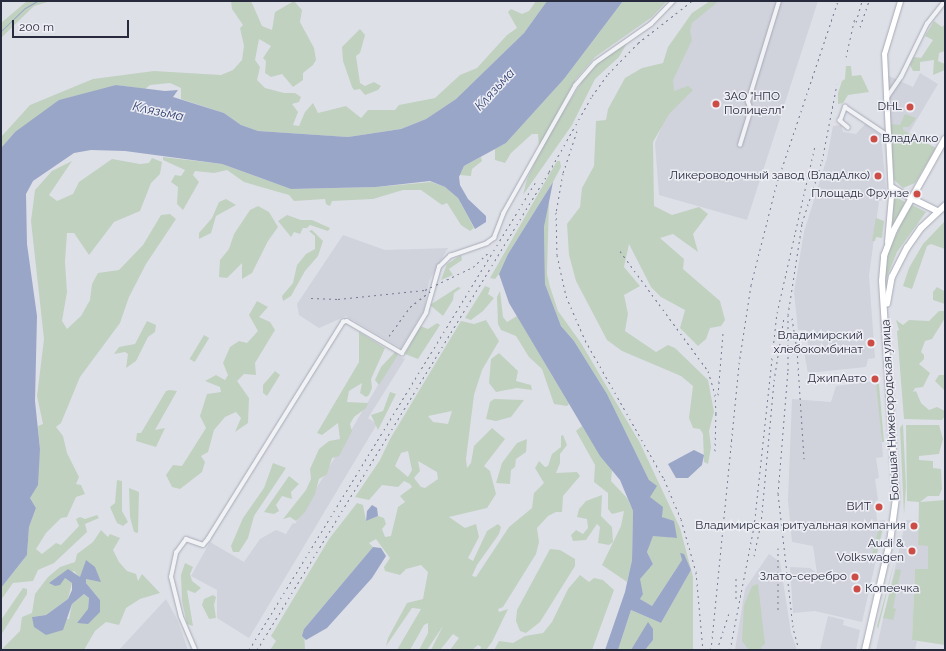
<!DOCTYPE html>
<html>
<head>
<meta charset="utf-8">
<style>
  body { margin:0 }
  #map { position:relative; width:946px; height:651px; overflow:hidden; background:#dee0e8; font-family:Raleway,sans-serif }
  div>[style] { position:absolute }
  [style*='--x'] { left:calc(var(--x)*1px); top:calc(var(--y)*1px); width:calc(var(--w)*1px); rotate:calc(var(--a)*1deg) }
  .built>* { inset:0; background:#d0d2dc }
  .green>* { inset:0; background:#c0d1c0; transform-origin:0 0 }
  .water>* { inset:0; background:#9aa6c7 }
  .stream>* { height:1px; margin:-0.5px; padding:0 0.5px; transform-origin:0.5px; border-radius:0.5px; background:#9aa6c7 }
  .roads { filter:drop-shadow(0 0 1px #a7aab5) drop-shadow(0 0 1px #a7aab5) }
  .street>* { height:3.5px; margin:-1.75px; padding:0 1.75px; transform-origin:1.75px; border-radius:1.75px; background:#f1f2f6 }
  .secondary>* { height:4.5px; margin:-2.25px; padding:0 2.25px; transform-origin:2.25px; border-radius:2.25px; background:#fff }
  .primary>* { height:5.5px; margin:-2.75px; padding:0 2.75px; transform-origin:2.75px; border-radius:2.75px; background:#fff }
  .rail>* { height:1px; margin-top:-0.5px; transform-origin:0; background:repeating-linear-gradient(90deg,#787c91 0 2px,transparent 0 6px) }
  .dots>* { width:11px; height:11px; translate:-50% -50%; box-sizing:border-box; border:2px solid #eeeff5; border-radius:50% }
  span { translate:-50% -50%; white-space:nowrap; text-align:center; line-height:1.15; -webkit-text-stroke:3px #eeeff5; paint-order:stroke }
  .poi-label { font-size:12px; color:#282b3e }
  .left { translate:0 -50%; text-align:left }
  .right { translate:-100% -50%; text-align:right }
  .street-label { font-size:12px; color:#282b3e }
  .water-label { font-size:13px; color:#334171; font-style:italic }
  .frame { position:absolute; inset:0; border:2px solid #282b3e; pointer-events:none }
  .scale { position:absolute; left:12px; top:20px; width:117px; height:18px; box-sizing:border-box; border:2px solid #282b3e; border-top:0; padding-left:5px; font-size:12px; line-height:14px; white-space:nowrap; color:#282b3e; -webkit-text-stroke:3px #eeeff5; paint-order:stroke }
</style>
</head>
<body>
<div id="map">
  <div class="built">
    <div style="clip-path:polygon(713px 1px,818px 1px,747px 220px,659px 195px,655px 143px,663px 123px,671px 74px,692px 23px)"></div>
    <div style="clip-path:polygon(920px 73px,938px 84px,909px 133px,890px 124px,887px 75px,913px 87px)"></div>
    <div style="clip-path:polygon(865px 124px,881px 136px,887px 199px,879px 201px,869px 276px,875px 358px,868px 359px,866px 367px,808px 373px,803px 347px,808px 346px,806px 330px,798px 330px,794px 292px,804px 232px,827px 158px,833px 126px,841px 125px,843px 132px,856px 134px)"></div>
    <div style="clip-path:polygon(343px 235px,385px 250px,448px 248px,429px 281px,424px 310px,401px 348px,346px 316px,319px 328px,299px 315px,297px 304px)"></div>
    <div style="clip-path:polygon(396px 355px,405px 359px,368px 418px,377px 424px,249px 638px,217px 618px,217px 590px,191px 576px,210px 542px,244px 562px,260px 539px,276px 530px,286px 534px,293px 523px,295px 524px)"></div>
    <div style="clip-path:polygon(877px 381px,883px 457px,876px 458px,879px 478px,875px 479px,878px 500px,875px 501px,877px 521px,885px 520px,862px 622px,815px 611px,793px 613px,790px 567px,810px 568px,817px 573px,813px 546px,792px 542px,788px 500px,792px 399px,831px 402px,836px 386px)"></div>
    <div style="clip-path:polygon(906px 520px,919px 521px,918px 545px,928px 545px,928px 569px,915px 569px,912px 640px,917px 641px,915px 650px,876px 650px)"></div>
    <div style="clip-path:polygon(769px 554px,780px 562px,791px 633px,797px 650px,735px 650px,745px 589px)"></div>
    <div style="clip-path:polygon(166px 599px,178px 621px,188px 650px,119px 650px)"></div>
    <div style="clip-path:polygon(828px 616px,844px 620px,843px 625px,860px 630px,856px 650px,820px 650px)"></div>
  </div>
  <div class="green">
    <div style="clip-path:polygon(27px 1px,51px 1px,34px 6px,1px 38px,1px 23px)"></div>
    <div style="clip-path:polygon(231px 1px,251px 1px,262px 26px,272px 30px,275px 12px,294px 1px,302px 10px,300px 22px,314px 48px,316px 60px,313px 65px,303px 73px,303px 80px,293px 87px,282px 74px,271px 77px,265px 73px,266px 61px,263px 58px,271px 46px,259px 39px,255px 60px,260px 67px,257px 80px,265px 88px,284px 93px,295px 93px,301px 97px,299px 102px,292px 104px,298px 112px,293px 125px,299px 126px,305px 112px,313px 103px,318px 113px,346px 106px,361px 118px,368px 110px,395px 110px,399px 105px,435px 98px,460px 75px,477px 68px,507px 35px,517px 28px,508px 12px,511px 9px,522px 14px,529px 11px,536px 1px,547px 1px,524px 33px,456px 99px,426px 119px,401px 129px,348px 137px,258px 131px,241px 125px,224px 113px,181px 99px,181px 88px,170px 83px,150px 85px,145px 89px,116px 85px,15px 132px,1px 148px,1px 137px,30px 105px,93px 79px,154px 71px,221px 75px,233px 70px,242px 60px,244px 46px,240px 28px,243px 25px,232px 9px)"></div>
    <div style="clip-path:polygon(623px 1px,667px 1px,652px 17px,595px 57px,576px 79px,539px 146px,538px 134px,532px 134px,511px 153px,505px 163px,495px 160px,495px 149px,506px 143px,564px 79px)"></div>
    <div style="clip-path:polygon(710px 1px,719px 1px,692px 23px,690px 31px,692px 40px,673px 80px,674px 91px,688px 86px,693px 90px,669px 114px,653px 142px,654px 206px,672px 215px,699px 207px,708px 214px,693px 234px,698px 252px,673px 234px,660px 238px,684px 259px,683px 269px,720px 301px,725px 320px,721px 326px,710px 328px,706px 339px,698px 346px,680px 328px,685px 310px,661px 297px,651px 287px,629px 244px,624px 267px,640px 286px,624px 295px,628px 314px,625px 331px,656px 352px,668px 345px,675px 348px,708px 380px,714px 412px,709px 431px,711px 447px,708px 464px,704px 462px,703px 434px,700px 429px,693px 428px,689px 418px,693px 386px,681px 376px,622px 351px,607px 340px,576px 281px,569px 255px,567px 224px,580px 207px,582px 188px,594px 166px,596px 121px,606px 120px,608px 109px,625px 78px,642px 68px,663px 63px,668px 47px,692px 13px)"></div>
    <div style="clip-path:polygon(934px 21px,942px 27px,945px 24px,945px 51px,939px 53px,938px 61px,945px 64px,945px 70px,933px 75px,934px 60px,920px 62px,920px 71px,913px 71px,910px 65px,914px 57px,921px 58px,933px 40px,925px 36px)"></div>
    <div style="clip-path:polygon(360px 29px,365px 35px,360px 53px,356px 56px,360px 83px,365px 86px,374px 82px,381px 86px,378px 90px,365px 95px,360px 89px,354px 90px,352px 87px,343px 61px,342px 47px)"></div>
    <div style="clip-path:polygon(627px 43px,619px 57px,595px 79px,572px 125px,523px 195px,527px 179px,550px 132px,585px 77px,599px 62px)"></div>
    <div style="clip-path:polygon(846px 66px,851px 66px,852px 76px,861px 75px,869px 92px,848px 95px,843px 103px,838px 104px,838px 93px,842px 81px,845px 79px)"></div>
    <div style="clip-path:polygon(905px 114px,916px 118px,909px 127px,903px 127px,903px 130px,936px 148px,915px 183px,903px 188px,894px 180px,890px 124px,900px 125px)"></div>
    <div style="clip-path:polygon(163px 157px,222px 164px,292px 189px,376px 187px,431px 182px,445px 187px,458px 198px,474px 228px,470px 231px,461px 225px,447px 203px,442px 205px,421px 190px,403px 190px,373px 199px,332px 201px,330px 206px,326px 204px,325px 199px,294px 201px,289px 195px,244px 182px,227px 170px,214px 173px,195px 171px,193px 175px,199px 182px,183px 210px,177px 204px,178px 187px,171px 182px,175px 175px,181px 176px,185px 170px,163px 160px)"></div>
    <div style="clip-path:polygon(481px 157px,482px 161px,472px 169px,471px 176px,460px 175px,464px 166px)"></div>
    <div style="clip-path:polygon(152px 158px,162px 162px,160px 174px,151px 183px,140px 211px,114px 222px,89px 255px,74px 233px,67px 233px,65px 262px,67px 292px,62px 321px,67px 329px,81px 316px,90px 300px,92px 284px,98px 273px,119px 270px,143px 245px,161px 215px,170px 214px,176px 219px,146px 264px,129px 297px,120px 323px,80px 377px,61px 423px,56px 427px,63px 436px,67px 453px,79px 477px,76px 484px,81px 485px,85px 494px,76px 497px,67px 517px,61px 518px,46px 533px,36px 549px,42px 554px,56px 543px,61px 545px,79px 526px,76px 519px,80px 517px,85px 519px,97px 515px,99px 518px,85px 524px,87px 532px,54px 563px,38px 570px,33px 581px,13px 583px,1px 600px,1px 588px,27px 555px,29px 527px,36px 508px,30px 498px,40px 449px,38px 426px,43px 424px,37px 396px,44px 339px,31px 221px,35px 190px,52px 171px,72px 161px,49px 195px,57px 201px,73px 194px,79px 182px,112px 159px,140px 164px,149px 163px)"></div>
    <div style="clip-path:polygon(557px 161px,560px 161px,561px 167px,553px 182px,508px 254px,499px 274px,495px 279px,490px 278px)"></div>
    <div style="clip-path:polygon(894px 196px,905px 202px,893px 227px,892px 226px)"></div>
    <div style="clip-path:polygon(226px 199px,236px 205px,216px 216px,211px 233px,199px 239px,199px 233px,212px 218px,219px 202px)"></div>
    <div style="clip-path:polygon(549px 200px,547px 274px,550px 287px,558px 311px,581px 343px,640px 443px,680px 528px,693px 577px,693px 650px,645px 650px,653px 640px,631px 650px,618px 650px,631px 610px,661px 623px,691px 570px,680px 553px,682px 560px,652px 606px,640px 599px,643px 593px,639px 579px,653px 564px,647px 552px,653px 535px,676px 538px,650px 497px,649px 480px,607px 394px,574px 341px,561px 326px,545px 284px,544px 227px)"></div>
    <div style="clip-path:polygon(910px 204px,926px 212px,897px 252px,884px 284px,888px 253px)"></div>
    <div style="clip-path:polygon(258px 206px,269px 212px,278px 227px,268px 241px,252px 273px,242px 279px,242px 263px,227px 278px,219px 277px,220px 260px,229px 249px,234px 234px,250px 210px)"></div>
    <div style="clip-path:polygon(287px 215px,301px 220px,312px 220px,330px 228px,328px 231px,310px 225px,307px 228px,303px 228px,300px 234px,294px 232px,291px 237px,278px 221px)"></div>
    <div style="clip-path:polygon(876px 218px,884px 221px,882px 238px,876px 237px,875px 241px,872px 241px)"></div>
    <div style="clip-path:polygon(945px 221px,945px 249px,931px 244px,927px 246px,912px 289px,903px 286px,909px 268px,923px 244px)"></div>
    <div style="clip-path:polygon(312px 230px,323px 241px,318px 256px,305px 271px,291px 296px,283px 301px,282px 296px,293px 283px,297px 265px,306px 254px,315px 249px,315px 236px,309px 231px)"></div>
    <div style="clip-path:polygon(461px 255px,462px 260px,449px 269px,453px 275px,441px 280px,447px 264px)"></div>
    <div style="clip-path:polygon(485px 286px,490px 288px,488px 294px,494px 298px,483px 311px,471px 320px,465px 318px)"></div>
    <div style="clip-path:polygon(458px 287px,461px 288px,454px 293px,453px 300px,443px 316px,430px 305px)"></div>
    <div style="clip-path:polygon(937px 287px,944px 291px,945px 304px,933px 300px,933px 292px)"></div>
    <div style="clip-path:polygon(500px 291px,503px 317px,507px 322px,517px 316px,569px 404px,567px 406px,554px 404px,542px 369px,529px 357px,516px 336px,501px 330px,498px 324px,497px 297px)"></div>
    <div style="clip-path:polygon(257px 301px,268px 307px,259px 317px,270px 322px,275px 330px,255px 363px,256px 375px,244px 374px,237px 381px,249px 398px,248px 423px,235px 432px,241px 418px,236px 412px,225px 417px,214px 430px,208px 452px,201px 456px,205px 462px,202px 472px,180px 489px,172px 487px,166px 475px,173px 465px,182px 466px,206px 428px,200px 416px,207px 394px,221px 392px,220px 387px,205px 381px,216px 375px,225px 380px,228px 375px,223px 363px,230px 347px,239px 341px,247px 343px,258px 331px,249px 315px)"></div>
    <div style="clip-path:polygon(939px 311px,945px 311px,945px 318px,932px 339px,925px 341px,921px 352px,924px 355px,924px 359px,919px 364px,930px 373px,923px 387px,915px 388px,913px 392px,916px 391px,921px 403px,929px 410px,937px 407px,945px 411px,945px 416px,942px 420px,904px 419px,897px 331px,899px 330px,896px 320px,903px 325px,909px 320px,929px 321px)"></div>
    <div style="clip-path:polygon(evenodd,486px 320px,499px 341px,482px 370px,474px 395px,466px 459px,467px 468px,471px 463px,474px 446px,492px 428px,505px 439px,484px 466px,490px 471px,496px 494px,487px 508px,449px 517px,465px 528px,476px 524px,479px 537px,468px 558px,473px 561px,487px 531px,498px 524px,501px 527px,499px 534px,477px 565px,472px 576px,476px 577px,509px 527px,532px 508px,534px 493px,544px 483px,535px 468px,539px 461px,545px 467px,548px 466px,552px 454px,561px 447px,561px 436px,563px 435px,567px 445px,560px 454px,560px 463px,556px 473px,577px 472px,580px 476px,563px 496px,562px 512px,556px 512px,548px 516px,537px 528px,539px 542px,536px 554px,503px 607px,498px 609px,499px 612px,508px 609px,492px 642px,486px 650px,480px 650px,481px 647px,478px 645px,472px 650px,450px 650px,459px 638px,453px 634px,440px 650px,431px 650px,443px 626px,427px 650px,419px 650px,428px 633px,428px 623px,424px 625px,410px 650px,397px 650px,421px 609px,412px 608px,386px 646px,388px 638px,407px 603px,423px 599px,428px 572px,421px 565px,406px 569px,400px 575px,385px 571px,384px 567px,390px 558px,376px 539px,369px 543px,373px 547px,304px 629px,305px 650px,270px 650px,276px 641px,271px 636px,329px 539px,357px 503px,363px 505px,366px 521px,378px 516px,384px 518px,386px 524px,382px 529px,385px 537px,391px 536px,398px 507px,405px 502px,400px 496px,412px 487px,410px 484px,404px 481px,398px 487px,382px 485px,369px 500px,355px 497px,380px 460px,390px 439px,461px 321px,474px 324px,486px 320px,452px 411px,448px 424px,433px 422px,428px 416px,452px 411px,486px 320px,408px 451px,412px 470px,408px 477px,395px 466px,401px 453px,408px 451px,486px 320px,418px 461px,437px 472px,438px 479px,425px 488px,421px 487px,414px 478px,420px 471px,418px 461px)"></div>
    <div style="clip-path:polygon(147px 321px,156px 325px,155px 332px,148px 337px,136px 361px,126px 368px,128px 354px,125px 352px,114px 354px,119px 347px,135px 344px)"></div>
    <div style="clip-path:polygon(437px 323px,440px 325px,418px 359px,405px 354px,420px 326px,428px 329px)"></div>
    <div style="clip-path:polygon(359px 332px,385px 348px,371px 379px,372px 388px,369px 395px,366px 397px,360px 393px,362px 383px,349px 391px,347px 402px,368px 403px,366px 408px,354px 417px,350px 424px,352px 431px,339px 456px,332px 458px,327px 474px,319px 479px,315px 494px,305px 512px,296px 521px,290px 517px,283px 519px,306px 490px,311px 479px,310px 469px,319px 449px,329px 441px,340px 439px,338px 423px,322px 435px,317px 433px,359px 362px)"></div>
    <div style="left:204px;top:335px;width:6px;height:28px;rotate:31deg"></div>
    <div style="clip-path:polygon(396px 351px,398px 355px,379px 385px,375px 380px,381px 367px)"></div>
    <div style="clip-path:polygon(499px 353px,518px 371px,516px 381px,531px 385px,532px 390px,517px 388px,496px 392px,489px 383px,491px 359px)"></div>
    <div style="clip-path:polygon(275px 371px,280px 375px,267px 396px,263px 393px,263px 385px)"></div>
    <div style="clip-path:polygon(939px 375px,945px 375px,945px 391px,935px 381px)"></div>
    <div style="clip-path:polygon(876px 383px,879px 384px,884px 442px,882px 442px)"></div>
    <div style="clip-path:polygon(170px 390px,177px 391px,155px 430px,165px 428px,156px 447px,136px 441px,137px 433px,141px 433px,166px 391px)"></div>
    <div style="clip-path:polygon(390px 392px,396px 394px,378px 430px,371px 415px,383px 411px)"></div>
    <div style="clip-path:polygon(494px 399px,524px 400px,511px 417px,496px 421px,486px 419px,490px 402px)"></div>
    <div style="clip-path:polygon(903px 424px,906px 487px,904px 515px,900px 428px)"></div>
    <div style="clip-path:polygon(906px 425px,939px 425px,943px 439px,939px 454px,919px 456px,919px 460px,933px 461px,933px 468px,941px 469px,942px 489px,939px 496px,928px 496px,920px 502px,945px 500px,945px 645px,912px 640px,915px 569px,928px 569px,928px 546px,918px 545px,919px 502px,907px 501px)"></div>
    <div style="clip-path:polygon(582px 426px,612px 470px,611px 481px,627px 498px,633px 511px,632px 560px,627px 582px,602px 565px,621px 526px,624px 511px,612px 514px,608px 509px,608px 493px,594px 482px,595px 465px,576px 431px)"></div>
    <div style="clip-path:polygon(527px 439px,526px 452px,516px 459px,515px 467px,511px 470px,510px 484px,496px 483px,502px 463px,517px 443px)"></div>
    <div style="clip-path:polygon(273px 463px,286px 468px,254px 516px,248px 538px,239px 552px,233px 552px,231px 546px,243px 518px,264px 488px)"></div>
    <div style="clip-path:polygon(289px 476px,299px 484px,291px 492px,292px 499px,282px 496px,276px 505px,279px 511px,274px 514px,264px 512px)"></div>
    <div style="clip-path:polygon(117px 480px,122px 481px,122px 511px,128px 522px,123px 526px,117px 523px,110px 507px,115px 503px)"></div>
    <div style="clip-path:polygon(129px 488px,139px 492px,138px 533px,134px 532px,130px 517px)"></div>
    <div style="clip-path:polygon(602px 495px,601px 516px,612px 527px,613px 542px,609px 545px,598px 543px,600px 527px,597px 524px,586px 540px,573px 541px,571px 535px,576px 530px,583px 534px,588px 528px,587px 519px,577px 517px,579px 509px,586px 501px)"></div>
    <div style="clip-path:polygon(880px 525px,883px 526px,876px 557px,872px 554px)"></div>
    <div style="clip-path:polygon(evenodd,101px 530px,108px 537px,110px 534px,120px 538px,113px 550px,119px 562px,127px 571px,136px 574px,138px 581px,142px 574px,160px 593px,140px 599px,126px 608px,119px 625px,106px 622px,95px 631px,84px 650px,1px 650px,20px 631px,22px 617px,32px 613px,35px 594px,48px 577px,60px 567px,75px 562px,77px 554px,93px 542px,101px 530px,74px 571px,80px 578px,101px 582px,86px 579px,86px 583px,100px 600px,88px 609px,89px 598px,84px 594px,72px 604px,69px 619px,32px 617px,46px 615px,68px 599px,72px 583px,65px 578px,50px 583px,74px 571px)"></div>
    <div style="clip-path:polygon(550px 549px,560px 550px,575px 559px,575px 566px,540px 622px,526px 633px,520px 631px,516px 621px,517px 610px)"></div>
    <div style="clip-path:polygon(896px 556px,878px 629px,877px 626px)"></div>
    <div style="clip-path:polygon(185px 563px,193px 567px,190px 574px,192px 581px,201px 588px,195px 593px,187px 590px,193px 626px,187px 624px,182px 601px,181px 575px)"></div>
    <div style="clip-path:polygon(896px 569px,901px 570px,893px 608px,896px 609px,893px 620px,883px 618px)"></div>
    <div style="clip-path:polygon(580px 575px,589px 582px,594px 578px,603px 580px,614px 590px,592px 650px,494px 650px,499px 641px,513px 643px,525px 636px,543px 633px,552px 622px,568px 589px)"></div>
    <div style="clip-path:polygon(758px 584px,765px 644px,761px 647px,762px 650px,749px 650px,742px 641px,744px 605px,752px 586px)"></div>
    <div style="clip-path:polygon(23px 588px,27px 589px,27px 594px,1px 635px,1px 620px)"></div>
    <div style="clip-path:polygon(213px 595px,216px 597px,214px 605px,216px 618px,209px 619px,202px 605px,204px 599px)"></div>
  </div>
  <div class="water">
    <div style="clip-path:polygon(547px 1px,623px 1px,564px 79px,506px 143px,464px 166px,459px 177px,460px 185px,468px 199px,486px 216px,486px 222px,475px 229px,458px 198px,445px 187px,430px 181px,376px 187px,291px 189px,222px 164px,125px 151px,91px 150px,74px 153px,33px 181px,26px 194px,27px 244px,37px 316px,35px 401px,40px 449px,38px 485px,30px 498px,36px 508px,29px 527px,27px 555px,1px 588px,1px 148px,15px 132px,59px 100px,116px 85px,165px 91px,178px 90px,173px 97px,224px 113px,241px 125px,258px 131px,348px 137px,401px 129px,426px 119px,456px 99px,524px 33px)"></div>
    <div style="clip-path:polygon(553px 182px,544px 227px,545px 284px,561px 326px,574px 341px,607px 394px,649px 480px,657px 486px,650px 497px,663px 507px,662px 517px,674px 521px,677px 538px,653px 536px,647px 552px,653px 564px,640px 579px,643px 594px,640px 599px,652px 606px,682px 560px,680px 553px,684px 554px,691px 570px,661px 623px,631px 610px,618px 650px,605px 650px,625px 592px,632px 560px,633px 511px,620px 480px,600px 456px,509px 303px,499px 274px,508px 254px)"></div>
    <div style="clip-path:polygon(694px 450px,704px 455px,702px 465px,688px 478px,676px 478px,668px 464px)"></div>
    <div style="clip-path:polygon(372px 505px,377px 508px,378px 516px,366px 521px,367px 511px)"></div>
    <div style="clip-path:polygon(373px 547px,381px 548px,386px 556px,372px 578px,327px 628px,306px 640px,302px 636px,304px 629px)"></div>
    <div style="clip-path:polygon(86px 560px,95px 567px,101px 582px,86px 579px,86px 583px,100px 600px,100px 612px,88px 624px,77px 623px,88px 609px,89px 598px,84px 594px,72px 604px,63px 630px,46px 635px,34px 627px,32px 617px,46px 615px,68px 599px,72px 590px,72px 583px,65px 578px,60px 585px,55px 586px,49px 583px,68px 569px,80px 577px)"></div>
    <div style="clip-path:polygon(648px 622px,653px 629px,653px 640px,645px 650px,631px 650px)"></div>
  </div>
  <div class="stream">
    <div style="--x:1;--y:31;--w:33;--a:-44"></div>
    <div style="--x:25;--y:8;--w:14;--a:-30"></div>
  </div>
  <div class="roads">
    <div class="street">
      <div style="--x:886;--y:99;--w:27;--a:-56"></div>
      <div style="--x:901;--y:77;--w:59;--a:-63.9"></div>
      <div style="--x:927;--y:24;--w:29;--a:-52"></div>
      <div style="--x:848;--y:128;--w:11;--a:-139"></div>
      <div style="--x:840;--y:121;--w:15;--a:-70"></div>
      <div style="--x:845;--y:107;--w:50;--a:33.7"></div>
      <div style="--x:740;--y:145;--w:37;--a:-73"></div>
      <div style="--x:751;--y:110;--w:9;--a:-111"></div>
      <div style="--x:748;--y:102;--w:106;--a:-72.9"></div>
      <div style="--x:195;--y:650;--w:36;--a:-113"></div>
      <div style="--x:181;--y:617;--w:41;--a:-104"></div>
      <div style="--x:171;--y:577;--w:25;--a:-78"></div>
      <div style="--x:176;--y:553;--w:17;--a:-54"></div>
      <div style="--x:186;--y:539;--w:18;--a:19"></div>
      <div style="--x:203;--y:545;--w:8;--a:-50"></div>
      <div style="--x:208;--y:539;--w:256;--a:-58.1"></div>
      <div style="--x:343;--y:322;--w:4;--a:-14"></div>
      <div style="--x:347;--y:321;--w:64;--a:30.2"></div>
      <div style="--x:402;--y:353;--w:47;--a:-59"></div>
      <div style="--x:426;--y:313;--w:48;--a:-74.2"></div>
      <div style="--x:439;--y:267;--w:16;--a:-45"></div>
      <div style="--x:450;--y:256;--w:39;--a:-19"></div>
      <div style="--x:487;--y:243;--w:9;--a:-36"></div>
      <div style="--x:494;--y:238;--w:26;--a:-69"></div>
      <div style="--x:503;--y:214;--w:147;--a:-60.6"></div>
      <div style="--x:575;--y:86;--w:30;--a:-49"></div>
      <div style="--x:595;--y:63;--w:68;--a:-34.9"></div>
      <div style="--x:651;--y:24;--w:32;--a:-46"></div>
    </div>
    <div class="secondary">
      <div style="--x:891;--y:186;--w:23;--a:31"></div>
      <div style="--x:887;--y:242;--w:46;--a:-85"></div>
      <div style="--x:891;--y:196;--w:142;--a:-92.8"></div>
      <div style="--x:884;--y:54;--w:55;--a:-73.2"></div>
    </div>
    <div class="primary">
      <div style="--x:911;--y:198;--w:30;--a:26"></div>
      <div style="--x:887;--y:304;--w:27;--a:-80"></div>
      <div style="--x:892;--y:277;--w:33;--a:-63"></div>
      <div style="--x:907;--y:248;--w:24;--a:-55"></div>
      <div style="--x:921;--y:228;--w:33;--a:-43"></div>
      <div style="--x:865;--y:650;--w:111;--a:-77"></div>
      <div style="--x:890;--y:542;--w:44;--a:-82.2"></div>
      <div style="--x:896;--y:498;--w:217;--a:-93.7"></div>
      <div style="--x:882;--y:281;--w:25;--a:-85"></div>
      <div style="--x:884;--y:256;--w:28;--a:-69"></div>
      <div style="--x:894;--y:230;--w:104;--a:-60.7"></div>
    </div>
  </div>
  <div class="rail">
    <div style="--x:856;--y:22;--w:22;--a:-74"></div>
    <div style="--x:860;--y:27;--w:28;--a:-71"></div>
    <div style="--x:846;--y:57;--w:41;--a:-77.3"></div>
    <div style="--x:577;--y:131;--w:44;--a:108.4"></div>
    <div style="--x:563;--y:173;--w:40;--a:100"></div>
    <div style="--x:556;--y:212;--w:43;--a:88.7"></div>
    <div style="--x:557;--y:255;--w:42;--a:77.6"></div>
    <div style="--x:566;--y:296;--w:48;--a:66.6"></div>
    <div style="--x:585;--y:340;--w:160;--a:60.4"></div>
    <div style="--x:664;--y:479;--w:43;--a:67"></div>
    <div style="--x:681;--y:519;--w:55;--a:74.2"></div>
    <div style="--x:696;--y:572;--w:78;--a:84.9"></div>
    <div style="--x:620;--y:251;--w:149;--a:53.7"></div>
    <div style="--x:708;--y:371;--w:24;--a:73"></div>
    <div style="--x:715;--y:394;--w:22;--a:87"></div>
    <div style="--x:311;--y:298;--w:27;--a:2"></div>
    <div style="--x:338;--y:299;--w:87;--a:-5.9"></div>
    <div style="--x:425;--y:290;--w:53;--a:-25.6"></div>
    <div style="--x:473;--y:267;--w:21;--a:-43"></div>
    <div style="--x:792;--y:318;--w:32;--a:81"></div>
    <div style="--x:797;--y:350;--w:109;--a:86.3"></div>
    <div style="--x:389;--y:336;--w:36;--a:-54"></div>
    <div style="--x:410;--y:307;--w:28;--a:-38"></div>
    <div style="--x:718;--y:395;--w:62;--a:-85.4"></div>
    <div style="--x:715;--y:451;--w:40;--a:-88.6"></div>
    <div style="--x:778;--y:548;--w:65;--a:90"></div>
    <div style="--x:754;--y:556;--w:33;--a:-78"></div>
    <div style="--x:761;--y:524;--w:144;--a:-84.8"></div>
    <div style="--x:774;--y:381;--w:65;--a:-81.1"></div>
    <div style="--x:736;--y:599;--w:24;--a:-90"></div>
    <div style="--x:249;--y:650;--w:548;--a:-58.52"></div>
    <div style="--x:257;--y:650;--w:560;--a:-58.58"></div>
    <div style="--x:549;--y:172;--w:87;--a:-60.5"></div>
    <div style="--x:592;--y:96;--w:27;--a:-54"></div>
    <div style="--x:608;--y:74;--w:43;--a:-45.9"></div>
    <div style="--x:638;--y:43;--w:68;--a:-37.9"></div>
    <div style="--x:711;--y:650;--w:287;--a:-84.4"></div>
    <div style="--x:739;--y:364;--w:80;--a:-81.4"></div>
    <div style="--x:751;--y:285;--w:102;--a:-75.8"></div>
    <div style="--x:776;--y:186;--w:195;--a:-71.5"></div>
    <div style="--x:717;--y:650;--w:38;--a:-72"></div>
    <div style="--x:730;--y:650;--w:125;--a:-79"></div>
    <div style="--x:754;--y:527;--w:215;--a:-83.9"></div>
    <div style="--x:777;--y:313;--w:171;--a:-77.2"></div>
    <div style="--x:799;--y:650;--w:24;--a:-105"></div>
    <div style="--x:793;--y:627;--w:134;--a:-96.4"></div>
    <div style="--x:778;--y:494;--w:123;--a:-85.4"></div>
    <div style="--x:788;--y:371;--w:56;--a:-90"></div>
    <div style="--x:788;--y:315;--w:93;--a:-81.3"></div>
    <div style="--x:802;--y:223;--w:65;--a:-72.1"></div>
    <div style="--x:822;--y:161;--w:78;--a:-79"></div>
  </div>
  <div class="dots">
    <div style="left:716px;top:104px;background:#cb4d45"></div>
    <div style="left:910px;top:107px;background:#cb4d45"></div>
    <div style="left:874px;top:139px;background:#cb4d45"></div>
    <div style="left:878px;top:176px;background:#cb4d45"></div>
    <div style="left:917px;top:194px;background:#cb4d45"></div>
    <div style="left:871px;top:343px;background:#cb4d45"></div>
    <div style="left:875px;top:379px;background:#cb4d45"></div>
    <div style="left:879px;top:507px;background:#cb4d45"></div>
    <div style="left:914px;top:526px;background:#cb4d45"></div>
    <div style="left:912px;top:551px;background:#cb4d45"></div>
    <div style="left:855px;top:577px;background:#cb4d45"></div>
    <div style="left:857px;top:589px;background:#cb4d45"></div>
  </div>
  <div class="poi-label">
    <span class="left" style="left:724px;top:104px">ЗАО "НПО<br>Полицелл"</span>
    <span class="right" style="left:902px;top:107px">DHL</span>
    <span class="left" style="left:882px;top:139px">ВладАлко</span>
    <span class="right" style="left:870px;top:176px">Ликероводочный завод (ВладАлко)</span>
    <span class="right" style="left:909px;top:194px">Площадь Фрунзе</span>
    <span class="right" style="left:863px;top:343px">Владимирский<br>хлебокомбинат</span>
    <span class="right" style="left:867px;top:379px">ДжипАвто</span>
    <span class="right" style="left:871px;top:507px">ВИТ</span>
    <span class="right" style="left:906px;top:526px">Владимирская ритуальная компания</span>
    <span class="right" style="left:904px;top:551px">Audi &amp;<br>Volkswagen</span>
    <span class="right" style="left:847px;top:577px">Злато-серебро</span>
    <span class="left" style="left:865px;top:589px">Копеечка</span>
  </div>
  <div class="street-label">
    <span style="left:891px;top:410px;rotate:-93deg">Большая Нижегородская улица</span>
  </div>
  <div class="water-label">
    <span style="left:495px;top:90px;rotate:-47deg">Клязьма</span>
    <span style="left:158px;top:112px;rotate:12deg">Клязьма</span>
  </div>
  <div class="frame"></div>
  <div class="scale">200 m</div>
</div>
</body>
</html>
